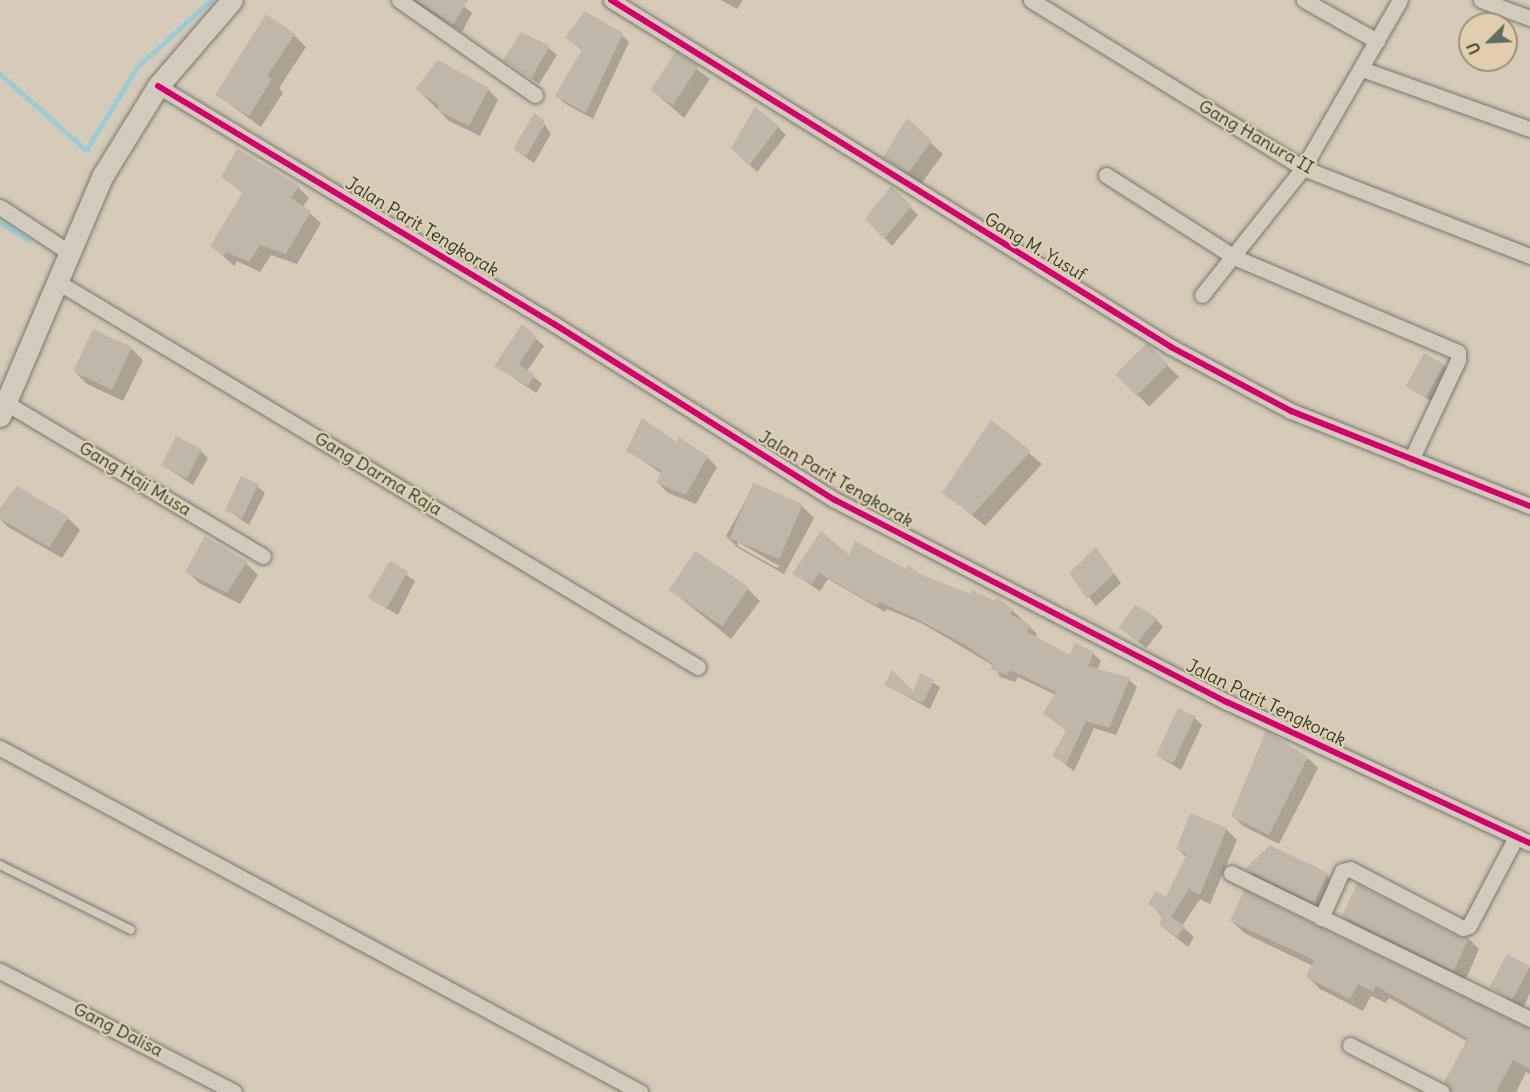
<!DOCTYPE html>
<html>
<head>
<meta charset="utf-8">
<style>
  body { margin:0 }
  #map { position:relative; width:1530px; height:1092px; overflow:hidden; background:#d6cbb9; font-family:Delius,sans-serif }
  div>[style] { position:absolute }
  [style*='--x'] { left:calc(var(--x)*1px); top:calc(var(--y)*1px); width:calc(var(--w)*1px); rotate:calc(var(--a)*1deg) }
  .shadow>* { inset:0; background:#0003; transform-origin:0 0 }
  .stream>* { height:5px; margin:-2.5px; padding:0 2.5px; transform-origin:2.5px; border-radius:2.5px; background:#9ccdd6 }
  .building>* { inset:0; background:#c0b6aa; transform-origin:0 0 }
  .roads { filter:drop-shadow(0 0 2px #77776e) drop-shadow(0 0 2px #77776e) }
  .lane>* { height:8px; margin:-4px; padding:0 4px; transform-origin:4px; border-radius:4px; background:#d2cabd }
  .street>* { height:15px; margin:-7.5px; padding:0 7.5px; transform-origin:7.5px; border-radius:7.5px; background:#d2cabd }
  .secondary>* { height:21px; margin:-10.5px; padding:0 10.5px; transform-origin:10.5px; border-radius:10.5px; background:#d2cabd }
  .cycleway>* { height:6px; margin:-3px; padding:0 3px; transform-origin:3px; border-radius:3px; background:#d6006c }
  span { translate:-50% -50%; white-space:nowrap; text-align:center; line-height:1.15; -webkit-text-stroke:4.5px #e2cead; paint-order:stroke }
  .street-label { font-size:18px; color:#1f3d34 }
  .north { position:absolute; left:1458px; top:12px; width:60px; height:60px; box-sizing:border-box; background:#e2cead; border:2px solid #94947d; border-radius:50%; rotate:246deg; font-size:16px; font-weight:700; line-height:24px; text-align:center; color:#1f3d34 }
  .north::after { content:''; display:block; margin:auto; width:21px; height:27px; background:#5f6f63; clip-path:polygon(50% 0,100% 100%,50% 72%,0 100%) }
</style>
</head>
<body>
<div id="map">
  <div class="shadow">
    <div style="clip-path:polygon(411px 0,456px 0,472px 13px,462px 32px)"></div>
    <div style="clip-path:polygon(721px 0,743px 0,737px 9px)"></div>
    <div style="clip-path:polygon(294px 35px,306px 47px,279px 88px,283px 93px,261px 127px,217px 95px)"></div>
    <div style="clip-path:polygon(622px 35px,629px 42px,593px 119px,564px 103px,557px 96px,583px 51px,567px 38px)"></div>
    <div style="clip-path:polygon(539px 40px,557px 55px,539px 84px,504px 60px)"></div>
    <div style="clip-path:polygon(676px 54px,710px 79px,684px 118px,652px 90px)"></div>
    <div style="clip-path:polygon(417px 89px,488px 89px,498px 100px,480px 136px,449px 121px)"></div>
    <div style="clip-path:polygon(907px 121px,943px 154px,921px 184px,885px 157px)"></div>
    <div style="clip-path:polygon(543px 122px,551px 134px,534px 163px,515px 150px)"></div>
    <div style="clip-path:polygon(778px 127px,786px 135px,757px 172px,732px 148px)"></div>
    <div style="clip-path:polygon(223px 176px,298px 187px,309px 198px,303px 207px,321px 223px,297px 264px,271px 255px,260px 272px,237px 261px,234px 266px,212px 246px,244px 194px)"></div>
    <div style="clip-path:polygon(891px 189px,918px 215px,892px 246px,867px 219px)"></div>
    <div style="clip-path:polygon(522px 326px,544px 346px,527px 371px,542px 384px,536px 393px,496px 366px)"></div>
    <div style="left:1147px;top:345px;width:45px;height:42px;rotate:45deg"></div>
    <div style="clip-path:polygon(131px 348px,143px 360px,123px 401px,87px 384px,75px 372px)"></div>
    <div style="clip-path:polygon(1443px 365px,1451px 373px,1434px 403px,1410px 388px)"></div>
    <div style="clip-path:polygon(991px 422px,1042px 464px,985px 526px,944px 492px)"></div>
    <div style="clip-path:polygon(677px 445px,707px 457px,717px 467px,696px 504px,668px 493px,658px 483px,662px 474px,628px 450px)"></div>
    <div style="clip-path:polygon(201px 451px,208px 458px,193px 485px,161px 464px)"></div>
    <div style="clip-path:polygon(evenodd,754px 485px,802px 506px,814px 518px,784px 574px,738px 548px,726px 536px,754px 485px,738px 542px,779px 566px,777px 568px,738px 546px,738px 542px)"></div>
    <div style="clip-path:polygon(257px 486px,265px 493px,249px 525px,226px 509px)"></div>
    <div style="clip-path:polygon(0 510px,68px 518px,80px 530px,62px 558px,8px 527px,0 519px)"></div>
    <div style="clip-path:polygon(1096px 549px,1121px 583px,1096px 606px,1071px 573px)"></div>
    <div style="clip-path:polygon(849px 557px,907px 571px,1012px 610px,1037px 634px,1035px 638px,1071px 657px,1093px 653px,1101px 661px,1097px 670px,1129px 680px,1137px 687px,1116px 735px,1094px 728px,1074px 771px,1054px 756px,1068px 732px,1056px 695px,1018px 677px,1015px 682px,1000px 677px,994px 666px,923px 624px,887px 609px,885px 612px,828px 579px,820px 591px,794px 574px)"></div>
    <div style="clip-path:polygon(246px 563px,258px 575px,240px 604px,199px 583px,187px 571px)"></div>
    <div style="clip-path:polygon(390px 563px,415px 581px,398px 615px,371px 599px)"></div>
    <div style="clip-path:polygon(748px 589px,760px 601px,731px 639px,672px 591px)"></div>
    <div style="clip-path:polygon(1156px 619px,1163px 627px,1146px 648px,1121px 628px)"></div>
    <div style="clip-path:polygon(921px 675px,940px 687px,930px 709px,886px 685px,914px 694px)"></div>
    <div style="clip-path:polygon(1194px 717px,1202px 725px,1181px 770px,1158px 756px)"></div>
    <div style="clip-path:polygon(1308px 758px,1318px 768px,1279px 844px,1243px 826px,1233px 816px)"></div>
    <div style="clip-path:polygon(1226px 829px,1237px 840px,1210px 904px,1200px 899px,1182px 926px,1194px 937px,1188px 947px,1160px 925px,1163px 917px,1150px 904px,1166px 900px,1187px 858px,1178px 849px)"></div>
    <div style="clip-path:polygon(1247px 869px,1327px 875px,1339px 887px,1326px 914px,1259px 881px)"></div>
    <div style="clip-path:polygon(1343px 916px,1468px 938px,1479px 949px,1465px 981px,1354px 927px)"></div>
    <div style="clip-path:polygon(1232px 921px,1530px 1030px,1530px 1074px,1526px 1072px,1516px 1092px,1452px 1092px,1468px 1042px,1389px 998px,1386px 1003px,1371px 996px,1363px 1011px,1320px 989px,1308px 977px,1313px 966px,1244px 933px)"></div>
    <div style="clip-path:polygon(1508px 956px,1530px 968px,1530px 993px,1523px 1008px,1492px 988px)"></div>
  </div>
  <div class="stream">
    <div style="--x:0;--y:74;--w:115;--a:41.5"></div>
    <div style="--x:86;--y:150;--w:97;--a:-58.4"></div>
    <div style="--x:137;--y:67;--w:100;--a:-42.2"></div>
    <div style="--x:0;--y:222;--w:33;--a:33"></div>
  </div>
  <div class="building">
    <div style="clip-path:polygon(416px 0,468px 0,453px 25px)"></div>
    <div style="clip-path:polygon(585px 11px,623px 33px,586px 113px,555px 96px,582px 49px,565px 38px)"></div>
    <div style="clip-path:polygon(266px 14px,295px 34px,267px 76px,272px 79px,249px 116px,215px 95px)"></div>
    <div style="clip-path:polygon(521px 32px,550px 46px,531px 78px,503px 60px)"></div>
    <div style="left:676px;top:51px;width:27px;height:47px;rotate:33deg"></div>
    <div style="clip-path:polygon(438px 60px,489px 88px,469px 126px,437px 110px,439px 105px,415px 89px)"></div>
    <div style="clip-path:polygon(755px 107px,779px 126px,749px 166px,731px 148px)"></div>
    <div style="clip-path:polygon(534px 113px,544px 120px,544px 126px,526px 156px,513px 150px)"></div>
    <div style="clip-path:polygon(907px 118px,932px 141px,908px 173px,883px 157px)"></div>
    <div style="clip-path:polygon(237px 149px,299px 186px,291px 198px,311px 211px,286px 254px,260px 245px,249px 262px,226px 252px,223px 256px,210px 246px,243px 192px,221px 177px)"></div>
    <div style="clip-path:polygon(891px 186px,912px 206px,884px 239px,865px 219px)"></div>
    <div style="clip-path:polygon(522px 324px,537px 337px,519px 364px,535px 375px,528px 386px,494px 366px)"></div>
    <div style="left:93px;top:329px;width:43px;height:47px;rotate:25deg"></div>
    <div style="left:1147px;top:343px;width:30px;height:45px;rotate:45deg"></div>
    <div style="left:1424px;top:353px;width:23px;height:38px;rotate:29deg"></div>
    <div style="clip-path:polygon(642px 418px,676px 442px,679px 437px,708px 456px,686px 495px,656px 483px,662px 471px,626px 451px)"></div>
    <div style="clip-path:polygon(991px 420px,1031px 451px,972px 515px,942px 493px)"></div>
    <div style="left:176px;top:436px;width:29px;height:33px;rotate:27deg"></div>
    <div style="left:241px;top:476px;width:19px;height:38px;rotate:25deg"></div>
    <div style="left:753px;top:483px;width:54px;height:60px;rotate:23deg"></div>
    <div style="clip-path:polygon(17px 486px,69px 517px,49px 547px,0 519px,0 508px)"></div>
    <div style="clip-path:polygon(821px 531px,849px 555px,855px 541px,906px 569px,908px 565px,922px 575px,970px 594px,972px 590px,995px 601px,997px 598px,1013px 609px,1010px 614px,1030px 625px,1027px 632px,1070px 655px,1075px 643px,1094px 652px,1088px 666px,1130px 678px,1109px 728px,1086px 721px,1066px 764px,1052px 756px,1066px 731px,1043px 713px,1056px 692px,1010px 670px,1007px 675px,990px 669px,993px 664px,964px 644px,913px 617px,879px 602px,877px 606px,819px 573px,812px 584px,792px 574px)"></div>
    <div style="clip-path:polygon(205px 536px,247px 562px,227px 593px,185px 572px)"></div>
    <div style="clip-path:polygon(1096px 547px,1114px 574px,1087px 599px,1069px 573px)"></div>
    <div style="left:695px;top:551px;width:65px;height:47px;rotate:34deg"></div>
    <div style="left:390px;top:561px;width:21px;height:43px;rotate:31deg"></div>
    <div style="clip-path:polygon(1135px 605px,1157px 618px,1138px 642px,1119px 628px)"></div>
    <div style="clip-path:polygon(892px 670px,913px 691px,920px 673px,934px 680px,923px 703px,884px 685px)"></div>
    <div style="left:1178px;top:708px;width:19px;height:52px;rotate:25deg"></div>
    <div style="clip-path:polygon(1266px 731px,1308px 757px,1269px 835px,1231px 816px)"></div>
    <div style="clip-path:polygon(1190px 813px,1227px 828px,1200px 895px,1189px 889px,1171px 917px,1185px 926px,1177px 937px,1159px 925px,1162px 914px,1148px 904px,1156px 891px,1166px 897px,1187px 854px,1176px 849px)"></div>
    <div style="clip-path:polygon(1270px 845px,1328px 873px,1314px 903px,1245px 869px)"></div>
    <div style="clip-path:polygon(1357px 884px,1458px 937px,1469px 937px,1454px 971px,1342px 916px)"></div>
    <div style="clip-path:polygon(1244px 890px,1530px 1029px,1530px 1069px,1513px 1060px,1496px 1092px,1452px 1092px,1444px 1082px,1468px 1038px,1376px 986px,1373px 992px,1358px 984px,1350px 999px,1306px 977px,1314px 960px,1230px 921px)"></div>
    <div style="left:1507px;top:954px;width:26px;height:38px;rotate:28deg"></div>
  </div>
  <div class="roads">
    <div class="lane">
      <div style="--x:0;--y:865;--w:146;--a:26.4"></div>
    </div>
    <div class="street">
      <div style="--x:399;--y:0;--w:166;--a:34.9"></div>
      <div style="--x:611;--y:0;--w:659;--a:31.78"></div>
      <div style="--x:1171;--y:347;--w:136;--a:28.1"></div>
      <div style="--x:1291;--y:411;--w:257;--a:21.7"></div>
      <div style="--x:1031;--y:0;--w:320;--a:31.7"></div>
      <div style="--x:1303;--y:168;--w:243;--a:21.2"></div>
      <div style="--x:1304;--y:0;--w:84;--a:29.3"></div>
      <div style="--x:1481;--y:0;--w:52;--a:20.2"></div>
      <div style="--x:1362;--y:69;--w:178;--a:19.7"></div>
      <div style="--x:158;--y:86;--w:462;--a:31"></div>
      <div style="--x:554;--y:324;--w:332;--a:32.1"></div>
      <div style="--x:835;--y:500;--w:441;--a:27.3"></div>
      <div style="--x:1227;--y:702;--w:334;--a:25"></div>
      <div style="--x:1106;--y:175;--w:152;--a:32.6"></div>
      <div style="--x:1234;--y:257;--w:243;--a:23"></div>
      <div style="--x:1458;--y:352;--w:8;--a:90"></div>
      <div style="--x:1458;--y:360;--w:110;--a:115.2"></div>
      <div style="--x:0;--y:207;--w:84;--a:33.3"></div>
      <div style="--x:56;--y:281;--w:749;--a:31.02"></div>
      <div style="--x:1202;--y:295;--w:162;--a:-51.5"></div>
      <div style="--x:1303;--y:168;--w:194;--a:-60"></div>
      <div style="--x:6;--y:403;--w:299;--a:30.8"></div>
      <div style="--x:0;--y:748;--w:727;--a:28.26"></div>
      <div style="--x:1231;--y:873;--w:333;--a:26"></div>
      <div style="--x:1321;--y:918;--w:51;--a:-65.9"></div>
      <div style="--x:1342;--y:871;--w:8;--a:-14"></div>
      <div style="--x:1350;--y:869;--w:127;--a:27.6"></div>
      <div style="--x:1463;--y:928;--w:6;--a:-18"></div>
      <div style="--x:1469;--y:926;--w:101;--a:-62.2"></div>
      <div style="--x:0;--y:971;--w:263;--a:27.3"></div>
      <div style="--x:1350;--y:1045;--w:103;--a:27.1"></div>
    </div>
    <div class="secondary">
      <div style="--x:0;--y:416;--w:262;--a:-66.9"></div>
      <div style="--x:103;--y:175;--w:105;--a:-58.3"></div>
      <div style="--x:158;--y:86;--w:113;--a:-49.3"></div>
    </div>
  </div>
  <div class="cycleway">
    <div style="--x:611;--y:0;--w:659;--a:31.78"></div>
    <div style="--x:1171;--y:347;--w:136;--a:28.1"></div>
    <div style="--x:1291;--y:411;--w:257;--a:21.7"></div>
    <div style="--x:158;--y:86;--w:462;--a:31"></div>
    <div style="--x:554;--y:324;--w:332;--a:32.1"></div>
    <div style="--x:835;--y:500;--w:441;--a:27.3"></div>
    <div style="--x:1227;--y:702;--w:334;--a:25"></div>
  </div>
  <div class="street-label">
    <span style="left:1256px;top:137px;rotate:30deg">Gang Hanura II</span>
    <span style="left:422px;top:227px;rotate:31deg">Jalan Parit Tengkorak</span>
    <span style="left:1035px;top:247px;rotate:31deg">Gang M. Yusuf</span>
    <span style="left:378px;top:474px;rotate:31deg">Gang Darma Raja</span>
    <span style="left:135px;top:479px;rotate:31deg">Gang Haji Musa</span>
    <span style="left:836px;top:479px;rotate:30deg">Jalan Parit Tengkorak</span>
    <span style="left:1266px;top:703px;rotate:26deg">Jalan Parit Tengkorak</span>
    <span style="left:118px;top:1030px;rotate:27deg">Gang Dalisa</span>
  </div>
  <div class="north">U</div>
</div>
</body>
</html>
